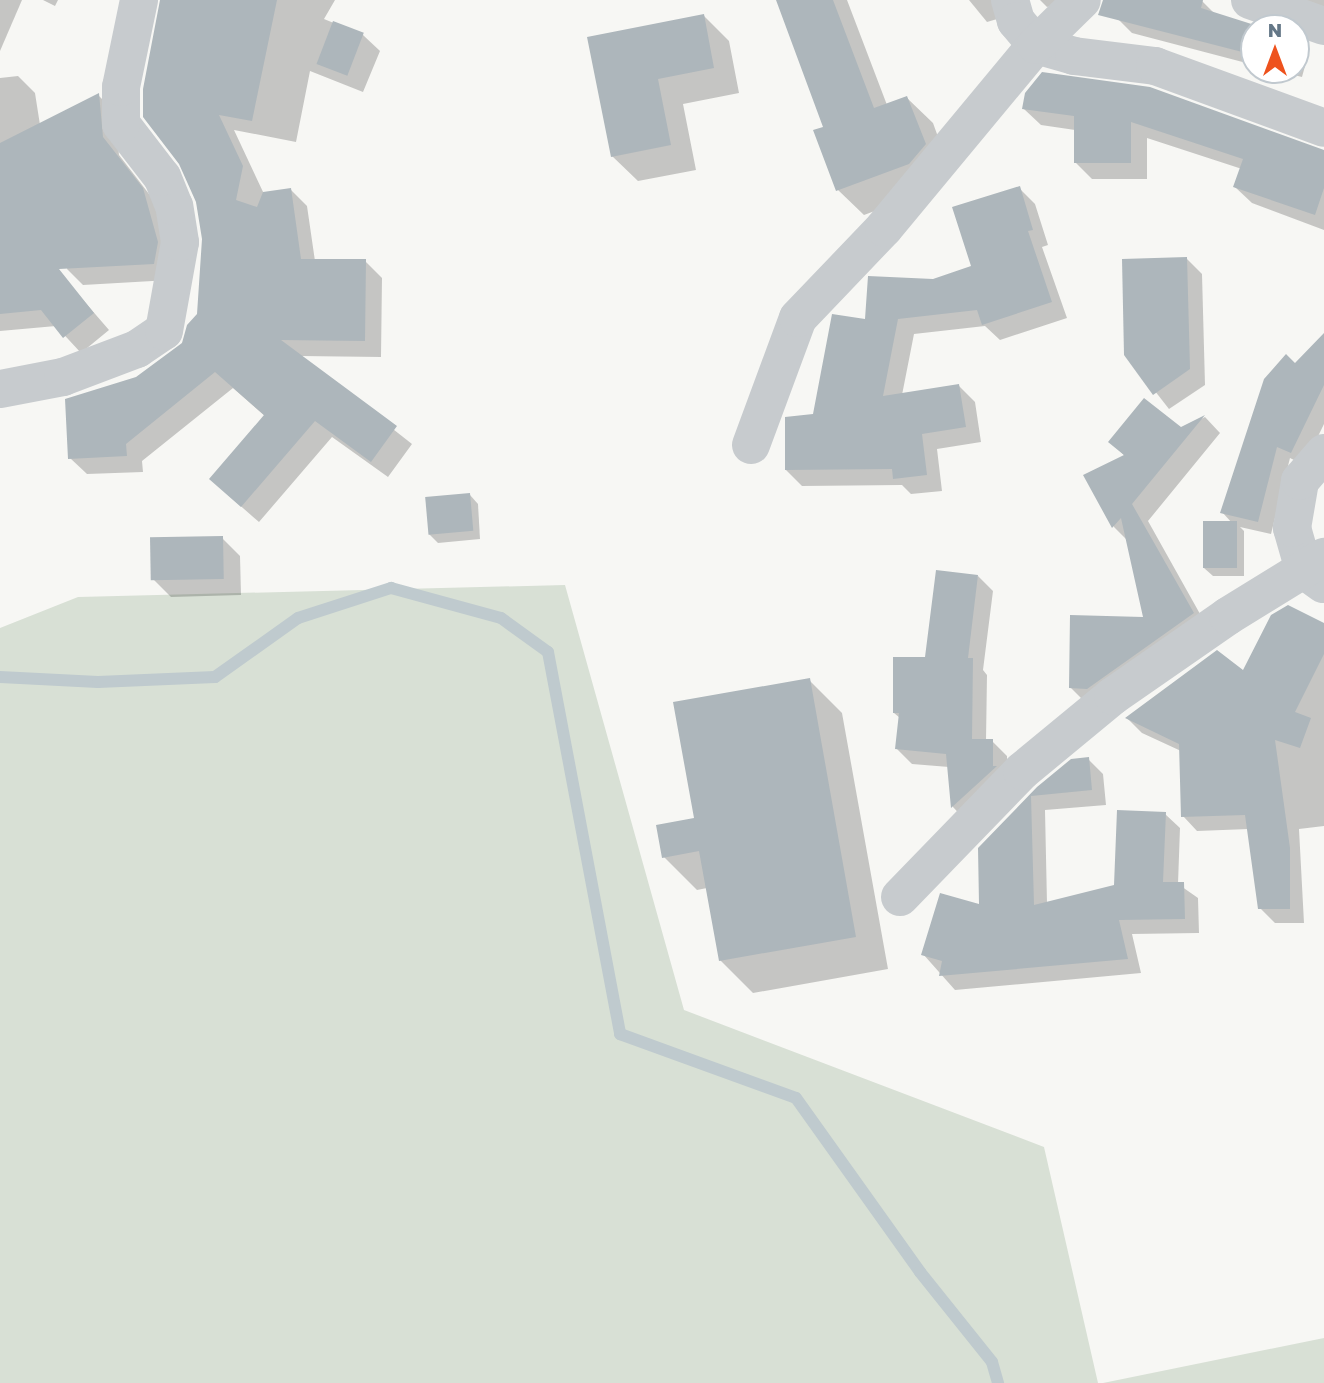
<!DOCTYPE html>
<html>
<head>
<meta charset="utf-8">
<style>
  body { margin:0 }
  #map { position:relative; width:1324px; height:1383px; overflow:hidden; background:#f7f7f4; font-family:"Golos Text",sans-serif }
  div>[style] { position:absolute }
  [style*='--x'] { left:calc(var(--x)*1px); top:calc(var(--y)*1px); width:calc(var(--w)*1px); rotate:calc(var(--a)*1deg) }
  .green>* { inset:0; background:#d8e0d5 }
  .shadow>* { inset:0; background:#0003 }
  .stream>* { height:12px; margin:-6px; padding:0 6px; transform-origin:6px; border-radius:6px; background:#bfcace }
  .building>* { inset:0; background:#adb6bb; transform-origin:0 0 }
  .minor>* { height:38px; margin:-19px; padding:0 19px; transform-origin:19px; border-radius:19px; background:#c7cbce }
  span { translate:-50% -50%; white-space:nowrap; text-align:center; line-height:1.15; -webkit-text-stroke:7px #fff; paint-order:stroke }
  .north { position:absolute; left:1240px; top:14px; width:70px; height:70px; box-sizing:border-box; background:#fff; border:2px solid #c1c9cf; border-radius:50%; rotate:0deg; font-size:19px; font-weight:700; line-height:28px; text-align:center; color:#647787 }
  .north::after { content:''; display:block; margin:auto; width:24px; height:32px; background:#ee521d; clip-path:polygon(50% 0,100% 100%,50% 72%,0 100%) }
</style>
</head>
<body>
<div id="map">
  <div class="green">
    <div style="clip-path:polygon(565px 585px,684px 1010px,1044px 1147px,1098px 1383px,0 1383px,0 628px,78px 597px)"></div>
    <div style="clip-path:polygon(1324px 1338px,1324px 1383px,1103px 1383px)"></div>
  </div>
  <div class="shadow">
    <div style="clip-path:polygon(0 0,22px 0,0 51px)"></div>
    <div style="clip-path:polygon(43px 0,58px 0,55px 6px)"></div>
    <div style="clip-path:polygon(161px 0,335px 0,324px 19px,363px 35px,380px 51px,363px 92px,310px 71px,296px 142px,234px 130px,264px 194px,291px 190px,307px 206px,315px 261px,365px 261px,382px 278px,381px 357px,300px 356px,412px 444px,388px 477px,332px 437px,259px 522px,228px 495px,266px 417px,233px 388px,142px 461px,143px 472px,87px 474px,70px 458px,137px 379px,178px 350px,199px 315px,203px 239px)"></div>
    <div style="clip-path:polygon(777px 0,847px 0,887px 105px,907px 98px,933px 123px,950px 170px,934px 189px,864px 215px,838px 190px,825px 128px)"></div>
    <div style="clip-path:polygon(969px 0,1011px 0,1004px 17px,987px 22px)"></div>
    <div style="clip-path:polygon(1040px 0,1073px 0,1047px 7px)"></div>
    <div style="clip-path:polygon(1123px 0,1202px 1px,1216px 15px,1256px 28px,1254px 65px,1132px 33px,1118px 19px)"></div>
    <div style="clip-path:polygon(1303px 0,1324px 0,1324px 12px)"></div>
    <div style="clip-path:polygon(704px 16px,729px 41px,739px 93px,683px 104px,696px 170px,638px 181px,612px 156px,589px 39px)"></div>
    <div style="clip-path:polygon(1296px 42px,1308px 55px,1302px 77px,1274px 70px,1296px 70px)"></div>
    <div style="clip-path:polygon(18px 76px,35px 93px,40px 125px,99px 96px,115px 112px,119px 155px,159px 207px,170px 280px,83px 285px,67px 269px,71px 253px,0 228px,0 78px)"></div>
    <div style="clip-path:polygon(1026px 94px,1324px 152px,1324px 230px,1252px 203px,1235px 187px,1242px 169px,1147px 138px,1147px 179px,1092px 179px,1075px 162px,1075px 130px,1041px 125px,1024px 109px)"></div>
    <div style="clip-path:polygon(1019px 188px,1035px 204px,1048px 245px,1042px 247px,1067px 318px,1000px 340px,985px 326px,914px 334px,902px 395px,959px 386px,975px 402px,981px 442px,937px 449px,942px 491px,911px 494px,902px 485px,802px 486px,786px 470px,867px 321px,933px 281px,973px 267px)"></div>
    <div style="clip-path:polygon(1187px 259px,1202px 274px,1205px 385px,1169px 409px,1126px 354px)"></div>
    <div style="clip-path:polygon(0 266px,64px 278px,109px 330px,81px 353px,56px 326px,0 331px)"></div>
    <div style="clip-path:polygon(1324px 336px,1324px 424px,1304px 465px,1290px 458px,1271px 534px,1240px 527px,1244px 531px,1244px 576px,1213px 576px,1204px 568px,1232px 523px,1222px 512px,1295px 365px)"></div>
    <div style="clip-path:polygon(1205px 417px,1220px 433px,1148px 521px,1209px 630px,1087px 704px,1071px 688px,1145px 619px,1128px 541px,1114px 527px,1085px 475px,1125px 456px,1110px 442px,1181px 429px)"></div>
    <div style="clip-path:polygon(470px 495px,478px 504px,480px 539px,438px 543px,429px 534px)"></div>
    <div style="clip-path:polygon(222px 538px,240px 556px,241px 595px,171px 597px,153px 579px)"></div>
    <div style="clip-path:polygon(978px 576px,993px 591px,983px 670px,987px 675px,986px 741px,992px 741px,1007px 756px,1007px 779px,967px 822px,953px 807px,949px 767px,912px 764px,897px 749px,900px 718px,894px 713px)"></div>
    <div style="clip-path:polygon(1324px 624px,1324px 826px,1299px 829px,1304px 923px,1275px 923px,1260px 908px,1249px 829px,1197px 831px,1183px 816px,1181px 751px,1142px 733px,1127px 718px,1243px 673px)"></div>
    <div style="clip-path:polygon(809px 680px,842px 713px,888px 969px,753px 993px,720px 960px,707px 888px,697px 890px,664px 857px)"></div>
    <div style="clip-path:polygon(1088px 759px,1103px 774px,1106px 805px,1045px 810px,1047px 903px,1116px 886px,1165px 814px,1180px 828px,1178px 884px,1198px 898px,1199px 933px,1132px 934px,1141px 973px,955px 990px,923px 954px,981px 907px,980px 849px,1038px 788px)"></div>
  </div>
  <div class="stream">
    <div style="--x:0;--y:677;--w:98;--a:2.9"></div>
    <div style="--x:98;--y:682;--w:117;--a:-2.4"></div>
    <div style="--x:215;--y:677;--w:102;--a:-35.4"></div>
    <div style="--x:298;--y:618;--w:98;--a:-17.9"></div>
    <div style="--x:391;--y:588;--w:114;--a:15.3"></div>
    <div style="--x:501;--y:618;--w:58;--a:35.9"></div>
    <div style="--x:548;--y:652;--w:389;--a:79.3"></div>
    <div style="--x:620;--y:1034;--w:187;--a:20"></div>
    <div style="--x:796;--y:1098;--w:214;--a:54.5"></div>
    <div style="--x:920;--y:1272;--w:115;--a:51.3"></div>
    <div style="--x:992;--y:1362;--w:22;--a:74"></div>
  </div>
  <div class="building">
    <div style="clip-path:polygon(160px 0,277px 0,252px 121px,219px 115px,243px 166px,236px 200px,257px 207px,263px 192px,291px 188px,301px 259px,366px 259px,365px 341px,281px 340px,397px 426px,371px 462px,315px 421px,241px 507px,209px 479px,264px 415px,215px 372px,126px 444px,127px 456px,68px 459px,65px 399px,136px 377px,182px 343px,187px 325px,197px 314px,202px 239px,196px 202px,179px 164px,143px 117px,143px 89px)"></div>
    <div style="clip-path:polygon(776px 0,833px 0,874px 108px,907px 96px,926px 144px,909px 164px,836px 191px,813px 130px,823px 127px)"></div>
    <div style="clip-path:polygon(1103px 0,1203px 0,1201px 8px,1264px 28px,1254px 28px,1254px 55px,1098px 15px)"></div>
    <div style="clip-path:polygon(704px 14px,714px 68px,658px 79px,671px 145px,611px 157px,587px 37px)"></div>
    <div style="left:333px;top:21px;width:33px;height:46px;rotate:21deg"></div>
    <div style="clip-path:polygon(1042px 72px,1150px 87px,1324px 150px,1324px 188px,1315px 215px,1233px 187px,1243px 159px,1131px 122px,1131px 163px,1074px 163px,1074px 116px,1022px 109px,1025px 93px)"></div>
    <div style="clip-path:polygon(99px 93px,103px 137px,143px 188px,158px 242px,154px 264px,59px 269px,94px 313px,63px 338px,41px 310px,0 314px,0 143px)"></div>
    <div style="clip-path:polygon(1020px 186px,1033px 230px,1028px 231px,1052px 302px,982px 325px,977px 310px,898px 319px,883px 396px,959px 384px,966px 427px,922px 434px,927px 475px,893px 479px,892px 469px,785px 470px,785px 417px,813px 414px,832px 314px,865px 319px,868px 276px,933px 279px,971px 266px,952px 207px)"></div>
    <div style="clip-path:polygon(1187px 257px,1190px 369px,1153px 395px,1124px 355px,1122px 259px)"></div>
    <div style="clip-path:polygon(1324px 333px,1324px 385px,1291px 453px,1277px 447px,1258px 522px,1220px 513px,1264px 379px,1286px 354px,1295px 363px)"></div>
    <div style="clip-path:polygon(1144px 398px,1181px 427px,1205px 415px,1132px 504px,1194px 613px,1087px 689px,1069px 688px,1070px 615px,1143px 617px,1121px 518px,1112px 528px,1083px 475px,1124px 455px,1108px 442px)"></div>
    <div style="left:470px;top:493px;width:38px;height:45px;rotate:85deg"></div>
    <div style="left:1203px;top:521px;width:34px;height:47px"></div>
    <div style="left:223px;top:536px;width:43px;height:73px;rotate:89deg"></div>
    <div style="clip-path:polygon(936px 570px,978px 575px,968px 658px,973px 658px,972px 739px,993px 739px,993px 766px,997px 766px,951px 808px,946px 754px,895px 749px,899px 713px,893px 713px,893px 657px,925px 657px)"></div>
    <div style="clip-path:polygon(1288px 605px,1324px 623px,1324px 654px,1295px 712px,1311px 718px,1300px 748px,1275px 740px,1290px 848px,1290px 909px,1258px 909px,1245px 815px,1181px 817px,1179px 744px,1125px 718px,1217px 650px,1243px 670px,1271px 615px)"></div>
    <div style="clip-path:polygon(810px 678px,856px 937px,719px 961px,699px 851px,662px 858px,656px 825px,694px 818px,673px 702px)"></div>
    <div style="clip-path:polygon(1089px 757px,1092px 790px,1031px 796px,1034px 905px,1114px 885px,1117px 810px,1166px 812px,1163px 882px,1184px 882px,1185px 919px,1119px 920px,1128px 959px,939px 976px,942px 961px,921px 955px,940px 893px,979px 904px,978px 848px,1037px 787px,1071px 759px)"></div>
  </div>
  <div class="minor">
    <div style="--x:1010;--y:0;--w:22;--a:74"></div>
    <div style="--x:1016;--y:21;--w:31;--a:50"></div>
    <div style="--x:1036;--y:45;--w:40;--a:16"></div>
    <div style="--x:1074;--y:56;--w:82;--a:7"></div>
    <div style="--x:1155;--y:66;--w:180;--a:20.1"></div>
    <div style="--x:1250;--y:0;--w:78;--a:19.4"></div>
    <div style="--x:0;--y:389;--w:64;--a:-10.8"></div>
    <div style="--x:63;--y:377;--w:79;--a:-20.7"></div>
    <div style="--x:137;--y:349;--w:32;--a:-34"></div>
    <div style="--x:164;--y:331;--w:90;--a:-79.8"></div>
    <div style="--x:180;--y:242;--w:36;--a:-99"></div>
    <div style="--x:174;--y:206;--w:31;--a:-112"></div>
    <div style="--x:162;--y:177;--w:67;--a:-127.7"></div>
    <div style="--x:121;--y:124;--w:37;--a:-90"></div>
    <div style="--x:121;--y:87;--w:89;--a:-78.3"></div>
    <div style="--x:751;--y:445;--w:135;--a:-69.7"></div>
    <div style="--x:798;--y:318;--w:124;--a:-46.3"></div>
    <div style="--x:884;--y:228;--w:238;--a:-50.3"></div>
    <div style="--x:1036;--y:45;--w:64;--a:-44.4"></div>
    <div style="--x:1323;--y:584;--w:24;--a:-144"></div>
    <div style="--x:1304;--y:570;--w:44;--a:-105.9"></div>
    <div style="--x:1292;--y:528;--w:48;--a:-80.3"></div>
    <div style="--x:1300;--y:481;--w:37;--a:-49"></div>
    <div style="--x:900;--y:897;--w:175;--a:-45.9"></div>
    <div style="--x:1022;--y:771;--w:118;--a:-39.5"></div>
    <div style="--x:1113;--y:696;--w:140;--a:-34.8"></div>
    <div style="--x:1228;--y:616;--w:113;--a:-31.6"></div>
  </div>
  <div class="north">N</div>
</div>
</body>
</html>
